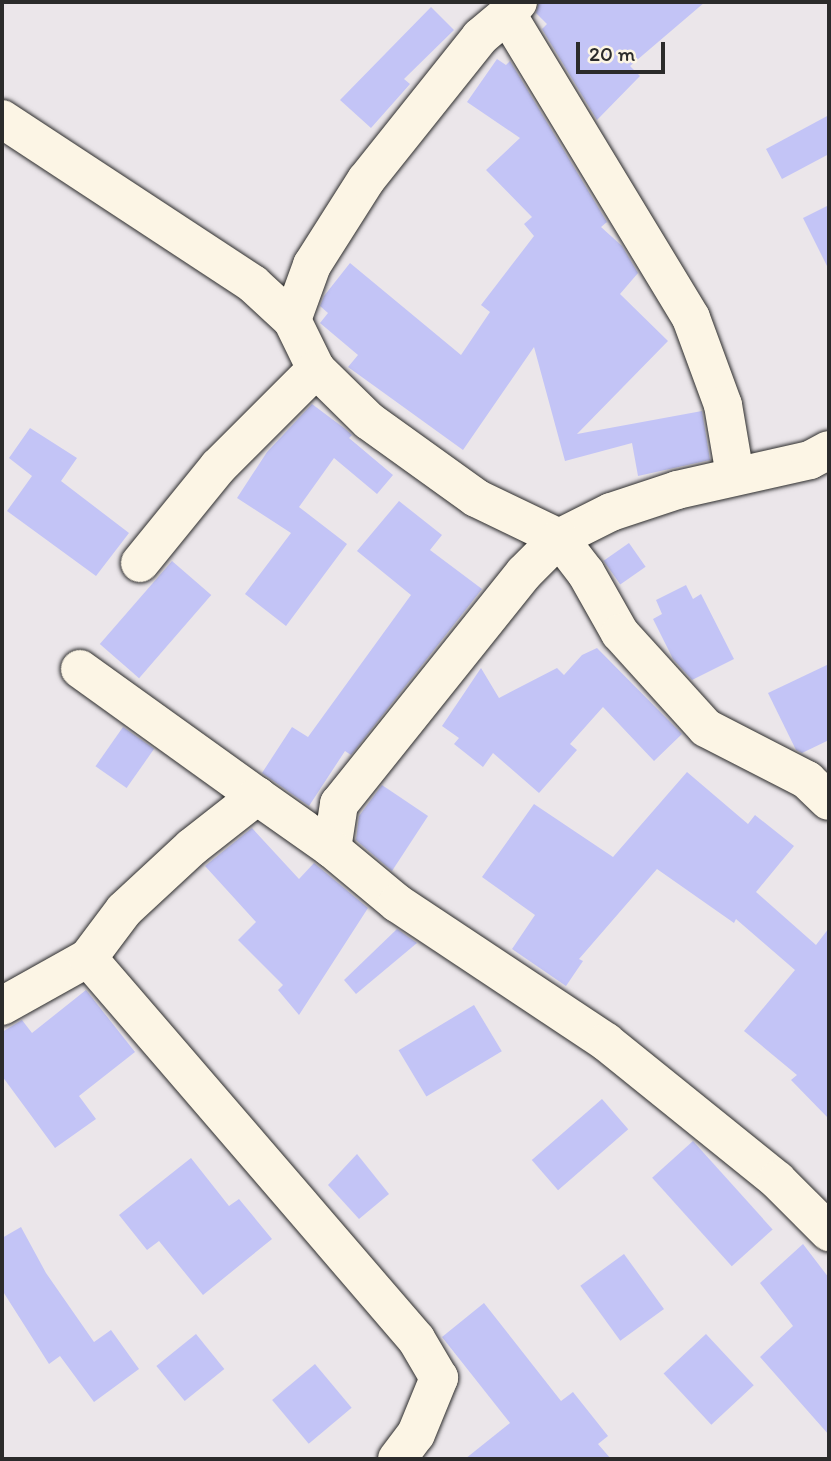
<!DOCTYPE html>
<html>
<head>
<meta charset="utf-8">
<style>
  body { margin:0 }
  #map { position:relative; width:831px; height:1461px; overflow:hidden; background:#ebe6ea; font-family:Itim,sans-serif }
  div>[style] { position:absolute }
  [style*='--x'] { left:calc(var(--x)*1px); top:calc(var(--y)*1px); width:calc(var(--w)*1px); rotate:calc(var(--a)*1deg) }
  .building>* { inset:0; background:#c3c4f6; transform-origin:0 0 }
  .roads { filter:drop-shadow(0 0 2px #2b2b2b) drop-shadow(0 0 2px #2b2b2b) }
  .minor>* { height:38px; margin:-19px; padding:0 19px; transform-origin:19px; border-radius:19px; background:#fcf5e5 }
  span { translate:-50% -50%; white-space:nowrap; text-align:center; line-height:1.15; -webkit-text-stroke:5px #fcf5e5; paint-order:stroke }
  .frame { position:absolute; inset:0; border:4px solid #2b2b2b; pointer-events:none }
  .scale { position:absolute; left:576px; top:42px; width:89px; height:32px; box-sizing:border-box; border:4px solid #2b2b2b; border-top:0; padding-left:9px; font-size:21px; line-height:24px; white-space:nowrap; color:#2b2b2b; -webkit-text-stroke:5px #fcf5e5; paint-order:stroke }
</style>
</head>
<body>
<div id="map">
  <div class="building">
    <div style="clip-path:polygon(539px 2px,705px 2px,630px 66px,640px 76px,597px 120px,542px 29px,547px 24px,536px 13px)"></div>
    <div style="clip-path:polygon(431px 7px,454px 30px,404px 79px,410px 84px,371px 128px,340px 100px)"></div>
    <div style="clip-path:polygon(497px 59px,506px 65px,510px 61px,607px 222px,601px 227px,622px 246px,638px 273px,620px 294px,668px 341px,577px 434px,702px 411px,710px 460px,638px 476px,632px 443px,565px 461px,534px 347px,463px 450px,348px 367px,358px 355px,320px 323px,328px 313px,320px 306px,324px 296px,350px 263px,461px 355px,490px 312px,481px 305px,534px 236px,524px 224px,532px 217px,486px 170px,520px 138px,467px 102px)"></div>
    <div style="clip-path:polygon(829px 115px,829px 154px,782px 179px,766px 149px)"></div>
    <div style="clip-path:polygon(829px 205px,829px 270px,803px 218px)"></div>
    <div style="clip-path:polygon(312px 404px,344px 428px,352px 435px,349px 438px,393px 475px,377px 494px,334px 458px,299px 507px,347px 544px,286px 626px,245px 594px,291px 533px,237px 498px,267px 452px)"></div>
    <div style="clip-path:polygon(30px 428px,77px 458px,61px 481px,129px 533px,96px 576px,7px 511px,32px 476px,9px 458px)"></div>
    <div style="clip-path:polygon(399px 501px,442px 535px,430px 550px,482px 589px,351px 755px,345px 751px,309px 806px,262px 773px,292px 727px,308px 737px,411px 595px,357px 551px)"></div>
    <div style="left:629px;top:543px;width:29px;height:31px;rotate:55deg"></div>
    <div style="left:172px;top:561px;width:52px;height:110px;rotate:41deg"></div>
    <div style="clip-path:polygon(686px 585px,693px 599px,701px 594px,734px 659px,692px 680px,673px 659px,653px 619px,662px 614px,656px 600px)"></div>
    <div style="clip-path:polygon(597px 648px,682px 734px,654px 761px,603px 707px,570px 744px,577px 750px,539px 793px,493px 753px,483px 767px,454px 744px,459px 738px,442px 726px,481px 668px,499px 698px,557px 668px,564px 675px,582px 655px)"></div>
    <div style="clip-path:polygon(829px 664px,829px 740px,802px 753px,796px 750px,768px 693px)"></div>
    <div style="left:123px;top:727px;width:38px;height:48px;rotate:35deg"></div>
    <div style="clip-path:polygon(687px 772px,748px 824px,755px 815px,794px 846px,756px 892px,816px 945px,829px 928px,829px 1119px,791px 1080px,797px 1075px,744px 1031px,795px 970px,736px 919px,734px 923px,657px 869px,579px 959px,583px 961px,566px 986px,512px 949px,535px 915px,482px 877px,534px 804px,613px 857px)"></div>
    <div style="clip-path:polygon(382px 785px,428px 816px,392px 871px,356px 840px,359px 816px)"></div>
    <div style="clip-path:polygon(252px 828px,299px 879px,314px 863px,368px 908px,299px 1015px,278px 990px,283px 985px,238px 940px,256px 922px,205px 866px)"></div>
    <div style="clip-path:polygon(397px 929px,417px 943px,356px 994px,344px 980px)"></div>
    <div style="clip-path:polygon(86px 990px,135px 1052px,79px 1096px,96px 1119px,55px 1148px,2px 1076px,2px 1032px,22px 1020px,32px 1033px)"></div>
    <div style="left:474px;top:1005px;width:54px;height:88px;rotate:59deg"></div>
    <div style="left:602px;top:1099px;width:40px;height:93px;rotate:49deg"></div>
    <div style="left:693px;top:1141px;width:119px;height:55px;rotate:48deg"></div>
    <div style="clip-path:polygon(357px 1154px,389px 1194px,359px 1219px,328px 1185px)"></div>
    <div style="clip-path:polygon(191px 1158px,229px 1206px,239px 1199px,272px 1239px,203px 1295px,159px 1241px,147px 1250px,119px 1215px)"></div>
    <div style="clip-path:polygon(21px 1227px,46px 1273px,94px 1342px,111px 1330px,139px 1369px,94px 1402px,60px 1356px,49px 1364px,2px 1290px,2px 1238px)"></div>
    <div style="clip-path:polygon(803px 1244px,829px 1278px,829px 1435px,760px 1357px,793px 1326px,760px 1283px)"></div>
    <div style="left:624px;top:1254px;width:68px;height:54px;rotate:54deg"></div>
    <div style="clip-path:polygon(484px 1303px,561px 1401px,573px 1392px,608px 1436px,598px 1444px,611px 1459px,465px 1459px,510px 1423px,442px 1337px)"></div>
    <div style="left:196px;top:1334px;width:45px;height:51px;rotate:51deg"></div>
    <div style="left:706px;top:1334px;width:70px;height:58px;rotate:47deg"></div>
    <div style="left:315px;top:1364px;width:57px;height:56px;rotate:50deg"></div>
  </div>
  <div class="roads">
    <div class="minor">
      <div style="--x:518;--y:2;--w:16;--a:133"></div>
      <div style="--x:507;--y:14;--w:355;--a:58.8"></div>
      <div style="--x:691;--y:318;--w:93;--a:69.8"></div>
      <div style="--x:723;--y:405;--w:71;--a:80.3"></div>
      <div style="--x:2;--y:119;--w:300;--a:33.3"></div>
      <div style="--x:253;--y:284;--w:53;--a:42.7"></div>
      <div style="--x:292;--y:320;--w:55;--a:63.9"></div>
      <div style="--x:292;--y:320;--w:59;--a:-70"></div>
      <div style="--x:312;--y:265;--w:101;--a:-57.6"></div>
      <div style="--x:366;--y:180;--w:183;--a:-51.4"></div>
      <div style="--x:480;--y:37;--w:35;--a:-40"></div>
      <div style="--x:140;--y:563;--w:124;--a:-50.9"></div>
      <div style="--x:218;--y:467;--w:139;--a:-45"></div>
      <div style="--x:316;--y:369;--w:74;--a:44.5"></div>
      <div style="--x:369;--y:421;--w:132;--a:35.7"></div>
      <div style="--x:476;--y:498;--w:92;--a:25.7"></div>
      <div style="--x:559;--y:538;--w:58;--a:-26.6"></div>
      <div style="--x:611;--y:512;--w:70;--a:-18.4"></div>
      <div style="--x:677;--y:490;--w:136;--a:-12.7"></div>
      <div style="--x:810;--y:460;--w:21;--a:-28"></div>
      <div style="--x:80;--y:669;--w:218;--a:35.7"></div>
      <div style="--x:332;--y:849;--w:46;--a:-81.2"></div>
      <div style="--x:339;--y:804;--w:296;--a:-51.3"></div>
      <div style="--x:524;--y:573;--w:49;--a:-45"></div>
      <div style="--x:559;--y:538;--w:44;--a:52.4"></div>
      <div style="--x:586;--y:573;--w:69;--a:60.5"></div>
      <div style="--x:620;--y:633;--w:128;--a:47.8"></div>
      <div style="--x:706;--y:728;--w:114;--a:27.2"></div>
      <div style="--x:807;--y:780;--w:30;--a:44"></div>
      <div style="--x:2;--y:1006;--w:98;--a:-29.2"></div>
      <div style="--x:397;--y:1459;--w:31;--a:-53"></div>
      <div style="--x:416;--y:1434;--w:61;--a:-67.7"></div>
      <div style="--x:439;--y:1378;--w:45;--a:-120.5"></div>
      <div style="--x:416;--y:1339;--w:503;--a:-130.72"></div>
      <div style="--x:88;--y:958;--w:60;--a:-53.1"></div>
      <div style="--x:124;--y:910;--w:93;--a:-42.8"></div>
      <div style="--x:192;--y:847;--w:83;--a:-38.1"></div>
      <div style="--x:257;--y:796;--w:92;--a:35.2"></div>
      <div style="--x:332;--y:849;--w:85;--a:39.7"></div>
      <div style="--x:397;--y:903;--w:251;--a:33.6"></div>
      <div style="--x:606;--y:1042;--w:220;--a:38.9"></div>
      <div style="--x:777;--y:1180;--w:74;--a:45"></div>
    </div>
  </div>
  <div class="frame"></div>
  <div class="scale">20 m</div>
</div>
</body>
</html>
